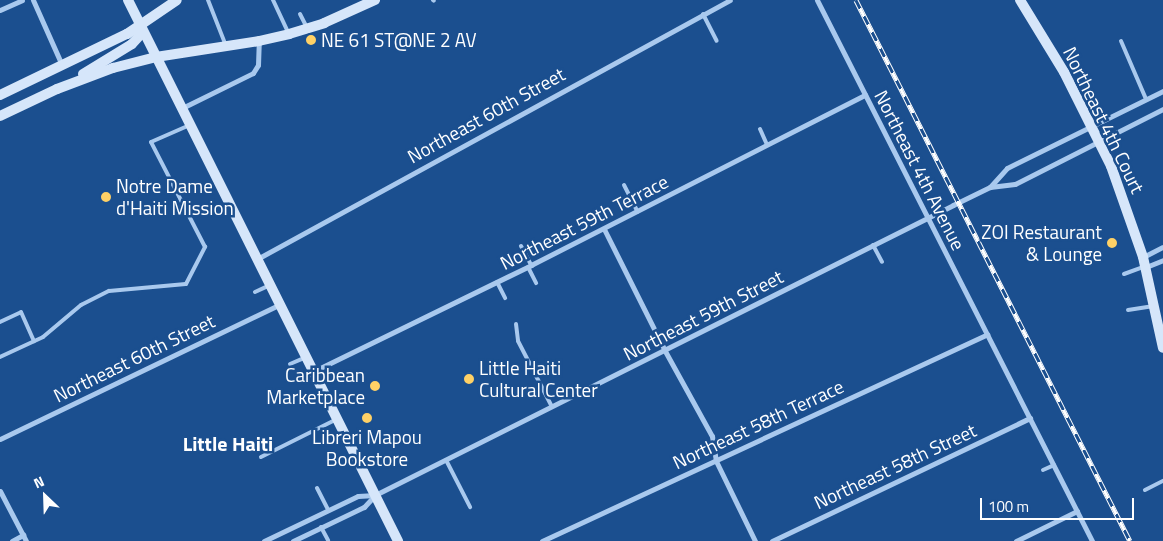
<!DOCTYPE html>
<html>
<head>
<meta charset="utf-8">
<style>
  body { margin:0 }
  #map { position:relative; width:1163px; height:541px; overflow:hidden; background:#1b4f8f; font-family:"Titillium Web",sans-serif }
  div>[style] { position:absolute }
  [style*='--x'] { left:calc(var(--x)*1px); top:calc(var(--y)*1px); width:calc(var(--w)*1px); rotate:calc(var(--a)*1deg) }
  .lane>* { height:4px; margin:-2px; padding:0 2px; transform-origin:2px; border-radius:2px; background:#a9c9ee }
  .street>* { height:5px; margin:-2.5px; padding:0 2.5px; transform-origin:2.5px; border-radius:2.5px; background:#a9c9ee }
  .secondary>* { height:10px; margin:-5px; padding:0 5px; transform-origin:5px; border-radius:5px; background:#d6e6fa }
  .rail>* { height:5px; margin-top:-2.5px; transform-origin:0; background:repeating-linear-gradient(90deg,#1b4f8f 0 9px,#fff 0 18px); box-sizing:border-box; border-block:1px solid #fff }
  .dots>* { width:14px; height:14px; translate:-50% -50%; box-sizing:border-box; border:2px solid #1b4f8f; border-radius:50% }
  span { translate:-50% -50%; white-space:nowrap; text-align:center; line-height:1.15; -webkit-text-stroke:5px #1b4f8f; paint-order:stroke }
  .poi-label { font-size:19px; color:#fff }
  .left { translate:0 -50%; text-align:left }
  .right { translate:-100% -50%; text-align:right }
  .street-label { font-size:19px; color:#fff }
  .neighbourhood-label { font-size:20px; color:#fff; font-weight:700 }
  .north { position:absolute; left:20px; top:471px; width:50px; height:50px; -webkit-text-stroke:4px #1b4f8f; paint-order:stroke; rotate:336deg; font-size:14px; font-weight:700; line-height:20px; text-align:center; color:#fff }
  .north::after { content:''; display:block; margin:auto; width:18px; height:22px; background:#fff; clip-path:polygon(50% 0,100% 100%,50% 72%,0 100%) }
  .scale { position:absolute; left:980px; top:498px; width:154px; height:22px; box-sizing:border-box; border:2px solid #fff; border-top:0; padding-left:6px; font-size:15px; line-height:18px; white-space:nowrap; color:#fff; -webkit-text-stroke:4px #1b4f8f; paint-order:stroke }
</style>
</head>
<body>
<div id="map">
  <div class="lane">
    <div style="--x:208;--y:0;--w:49;--a:68.6"></div>
    <div style="--x:273;--y:0;--w:38;--a:65"></div>
    <div style="--x:433;--y:0;--w:1;--a:45"></div>
    <div style="--x:300;--y:14;--w:16;--a:63"></div>
    <div style="--x:703;--y:14;--w:30;--a:63"></div>
    <div style="--x:1121;--y:41;--w:63;--a:66.7"></div>
    <div style="--x:760;--y:129;--w:17;--a:66"></div>
    <div style="--x:624;--y:185;--w:30;--a:63"></div>
    <div style="--x:873;--y:245;--w:19;--a:62"></div>
    <div style="--x:521;--y:246;--w:21;--a:62"></div>
    <div style="--x:528;--y:267;--w:18;--a:63"></div>
    <div style="--x:1124;--y:274;--w:20;--a:-20"></div>
    <div style="--x:497;--y:282;--w:18;--a:63"></div>
    <div style="--x:255;--y:292;--w:14;--a:-25"></div>
    <div style="--x:1128;--y:310;--w:26;--a:-9"></div>
    <div style="--x:0;--y:322;--w:23;--a:-25"></div>
    <div style="--x:21;--y:312;--w:32;--a:66"></div>
    <div style="--x:516;--y:324;--w:17;--a:83"></div>
    <div style="--x:518;--y:341;--w:74;--a:62.7"></div>
    <div style="--x:0;--y:357;--w:47;--a:-24.9"></div>
    <div style="--x:43;--y:337;--w:50;--a:-40.1"></div>
    <div style="--x:81;--y:305;--w:31;--a:-27"></div>
    <div style="--x:109;--y:291;--w:77;--a:-5.2"></div>
    <div style="--x:186;--y:284;--w:42;--a:-62.8"></div>
    <div style="--x:205;--y:247;--w:118;--a:-117.2"></div>
    <div style="--x:151;--y:142;--w:43;--a:-23.6"></div>
    <div style="--x:290;--y:364;--w:15;--a:-23"></div>
    <div style="--x:261;--y:457;--w:85;--a:-26.6"></div>
    <div style="--x:446;--y:460;--w:53;--a:62.9"></div>
    <div style="--x:1043;--y:470;--w:12;--a:-24"></div>
    <div style="--x:317;--y:488;--w:25;--a:63"></div>
    <div style="--x:1145;--y:490;--w:20;--a:-27"></div>
    <div style="--x:321;--y:527;--w:15;--a:62"></div>
  </div>
  <div class="street">
    <div style="--x:33;--y:0;--w:71;--a:66"></div>
    <div style="--x:817;--y:0;--w:607;--a:63.05"></div>
    <div style="--x:0;--y:10;--w:24;--a:-24"></div>
    <div style="--x:182;--y:108;--w:79;--a:-26.2"></div>
    <div style="--x:253;--y:73;--w:9;--a:-58"></div>
    <div style="--x:258;--y:65;--w:24;--a:-88"></div>
    <div style="--x:990;--y:187;--w:25;--a:-48"></div>
    <div style="--x:1007;--y:168;--w:174;--a:-26.3"></div>
    <div style="--x:604;--y:229;--w:136;--a:63.4"></div>
    <div style="--x:665;--y:351;--w:97;--a:61.1"></div>
    <div style="--x:712;--y:436;--w:25;--a:81"></div>
    <div style="--x:716;--y:461;--w:89;--a:64"></div>
    <div style="--x:1143;--y:257;--w:22;--a:-27"></div>
    <div style="--x:257;--y:259;--w:539;--a:-28.7"></div>
    <div style="--x:1146;--y:267;--w:18;--a:-22"></div>
    <div style="--x:314;--y:371;--w:242;--a:-26"></div>
    <div style="--x:531;--y:265;--w:375;--a:-27"></div>
    <div style="--x:0;--y:439;--w:312;--a:-25.7"></div>
    <div style="--x:0;--y:491;--w:56;--a:62.5"></div>
    <div style="--x:12;--y:541;--w:13;--a:-29"></div>
    <div style="--x:264;--y:541;--w:104;--a:-25.6"></div>
    <div style="--x:358;--y:496;--w:17;--a:-3"></div>
    <div style="--x:293;--y:541;--w:79;--a:-25.6"></div>
    <div style="--x:364;--y:507;--w:16;--a:-47"></div>
    <div style="--x:375;--y:495;--w:647;--a:-26.64"></div>
    <div style="--x:953;--y:205;--w:41;--a:-25.9"></div>
    <div style="--x:990;--y:187;--w:25;--a:-7"></div>
    <div style="--x:1015;--y:184;--w:166;--a:-26.9"></div>
    <div style="--x:542;--y:541;--w:491;--a:-24.9"></div>
    <div style="--x:772;--y:541;--w:286;--a:-25.5"></div>
    <div style="--x:1016;--y:541;--w:68;--a:-26.2"></div>
  </div>
  <div class="secondary">
    <div style="--x:128;--y:0;--w:605;--a:63.48"></div>
    <div style="--x:1020;--y:0;--w:84;--a:58.6"></div>
    <div style="--x:1064;--y:72;--w:105;--a:63.4"></div>
    <div style="--x:1111;--y:166;--w:96;--a:70.6"></div>
    <div style="--x:1143;--y:257;--w:93;--a:77.6"></div>
    <div style="--x:83;--y:74;--w:57;--a:-31.5"></div>
    <div style="--x:132;--y:44;--w:13;--a:-48"></div>
    <div style="--x:141;--y:34;--w:8;--a:-90"></div>
    <div style="--x:0;--y:95;--w:141;--a:-25.7"></div>
    <div style="--x:127;--y:34;--w:60;--a:-34.2"></div>
    <div style="--x:0;--y:116;--w:63;--a:-25.3"></div>
    <div style="--x:57;--y:89;--w:60;--a:-20.6"></div>
    <div style="--x:113;--y:68;--w:44;--a:-14.3"></div>
    <div style="--x:156;--y:57;--w:104;--a:-8.8"></div>
    <div style="--x:259;--y:41;--w:31;--a:-13"></div>
    <div style="--x:289;--y:34;--w:37;--a:-17"></div>
    <div style="--x:324;--y:23;--w:56;--a:-24.3"></div>
  </div>
  <div class="rail">
    <div style="--x:856;--y:0;--w:606;--a:63.14"></div>
  </div>
  <div class="dots">
    <div style="left:311px;top:40px;background:#ffd166"></div>
    <div style="left:106px;top:197px;background:#ffd166"></div>
    <div style="left:1112px;top:243px;background:#ffd166"></div>
    <div style="left:469px;top:379px;background:#ffd166"></div>
    <div style="left:375px;top:386px;background:#ffd166"></div>
    <div style="left:367px;top:418px;background:#ffd166"></div>
  </div>
  <div class="poi-label">
    <span class="left" style="left:321px;top:40px">NE 61 ST@NE 2 AV</span>
    <span class="left" style="left:116px;top:197px">Notre Dame<br>d'Haiti Mission</span>
    <span class="right" style="left:1102px;top:243px">ZOI Restaurant<br>&amp; Lounge</span>
    <span class="left" style="left:479px;top:379px">Little Haiti<br>Cultural Center</span>
    <span class="right" style="left:365px;top:386px">Caribbean<br>Marketplace</span>
    <span style="left:367px;top:448px">Libreri Mapou<br>Bookstore</span>
  </div>
  <div class="street-label">
    <span style="left:486px;top:115px;rotate:-29deg">Northeast 60th Street</span>
    <span style="left:1104px;top:120px;rotate:64deg">Northeast 4th Court</span>
    <span style="left:920px;top:170px;rotate:63deg">Northeast 4th Avenue</span>
    <span style="left:584px;top:222px;rotate:-27deg">Northeast 59th Terrace</span>
    <span style="left:703px;top:315px;rotate:-27deg">Northeast 59th Street</span>
    <span style="left:134px;top:358px;rotate:-26deg">Northeast 60th Street</span>
    <span style="left:758px;top:424px;rotate:-25deg">Northeast 58th Terrace</span>
    <span style="left:895px;top:466px;rotate:-25deg">Northeast 58th Street</span>
  </div>
  <div class="neighbourhood-label">
    <span style="left:228px;top:443px">Little Haiti</span>
  </div>
  <div class="north">N</div>
  <div class="scale">100 m</div>
</div>
</body>
</html>
